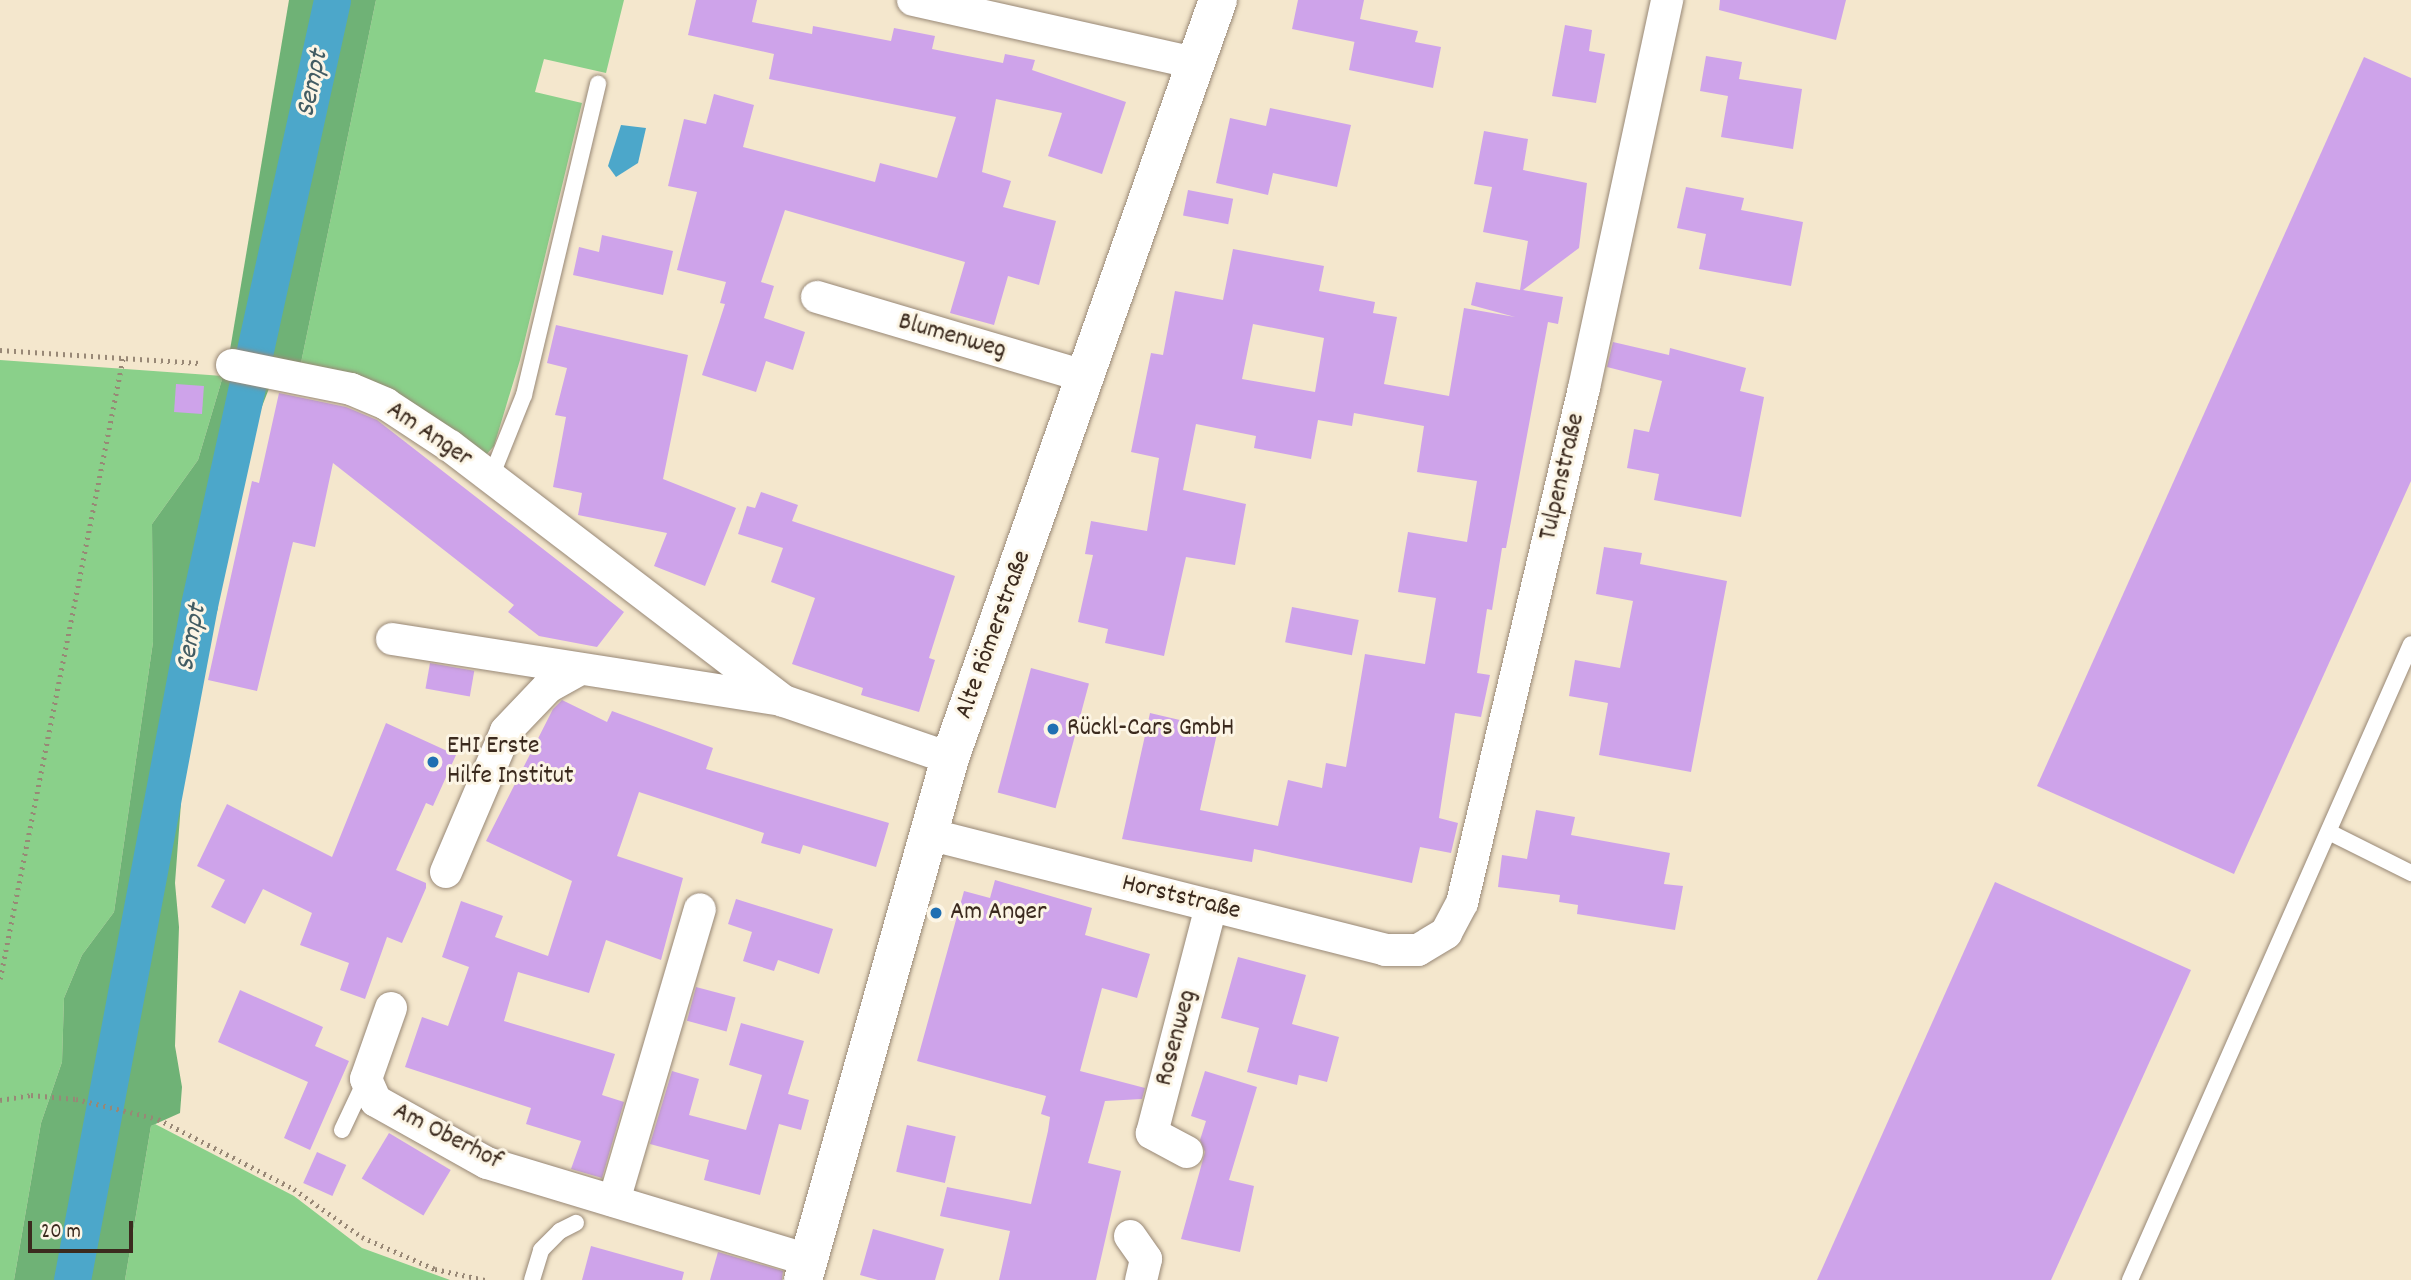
<!DOCTYPE html>
<html>
<head>
<meta charset="utf-8">
<style>
  body { margin:0 }
  #map { position:relative; width:2411px; height:1280px; overflow:hidden; background:#f4e7cd; font-family:Dekko,sans-serif }
  div>[style] { position:absolute }
  [style*='--x'] { left:calc(var(--x)*1px); top:calc(var(--y)*1px); width:calc(var(--w)*1px); rotate:calc(var(--a)*1deg) }
  .green>* { inset:0; background:#8ad08a }
  .forest>* { inset:0; background:#6fb276 }
  .water>* { inset:0; background:#4ca7ca }
  .canal>* { height:37px; margin:-18.5px; padding:0 18.5px; transform-origin:18.5px; border-radius:18.5px; background:#4ca7ca }
  .building>* { inset:0; background:#cea3ea; transform-origin:0 0 }
  .path>* { height:4.5px; margin-top:-2.25px; transform-origin:0; background:repeating-linear-gradient(90deg,#988876 0 2px,transparent 0 7px) }
  .roads { filter:drop-shadow(0 0 2px #988876) drop-shadow(0 0 2px #988876) }
  .lane>* { height:16px; margin:-8px; padding:0 8px; transform-origin:8px; border-radius:8px; background:#fff }
  .street>* { height:32px; margin:-16px; padding:0 16px; transform-origin:16px; border-radius:16px; background:#fff }
  .secondary>* { height:38px; margin:-19px; padding:0 19px; transform-origin:19px; border-radius:19px; background:#fff }
  .dots>* { width:19px; height:19px; translate:-50% -50%; box-sizing:border-box; border:4px solid #fcf5e5; border-radius:50% }
  span { translate:-50% -50%; white-space:nowrap; text-align:center; line-height:1.15; -webkit-text-stroke:6px #fcf5e5; paint-order:stroke }
  .street-label { font-size:26px; color:#3b2a1e }
  .poi-label { font-size:26px; color:#3b2a1e }
  .left { translate:0 -50%; text-align:left }
  .water-label { font-size:28px; color:#425c63; font-style:italic }
  .scale { position:absolute; left:28px; top:1221px; width:105px; height:32px; box-sizing:border-box; border:4px solid #3b2a1e; border-top:0; padding-left:9px; font-size:21px; line-height:24px; white-space:nowrap; color:#3b2a1e; -webkit-text-stroke:5px #fcf5e5; paint-order:stroke }
</style>
</head>
<body>
<div id="map">
  <div class="green">
    <div style="clip-path:polygon(376px 0,624px 0,606px 73px,544px 59px,535px 92px,582px 103px,520px 360px,494px 446px,486px 455px,390px 388px,301px 363px)"></div>
    <div style="clip-path:polygon(0 360px,223px 376px,198px 460px,152px 524px,153px 642px,114px 912px,82px 955px,64px 998px,62px 1062px,41px 1123px,14px 1280px,0 1280px)"></div>
    <div style="clip-path:polygon(155px 1124px,294px 1196px,362px 1248px,450px 1280px,125px 1280px,151px 1126px)"></div>
  </div>
  <div class="forest">
    <div style="clip-path:polygon(289px 0,376px 0,301px 363px,230px 350px)"></div>
    <div style="clip-path:polygon(223px 376px,270px 386px,259px 414px,218px 453px,194px 555px,172px 712px,181px 803px,175px 883px,179px 927px,175px 1046px,182px 1087px,180px 1113px,151px 1126px,125px 1280px,14px 1280px,41px 1123px,62px 1062px,64px 998px,82px 955px,114px 912px,153px 642px,152px 524px,198px 460px)"></div>
  </div>
  <div class="water">
    <div style="clip-path:polygon(621px 125px,646px 128px,638px 163px,616px 177px,608px 166px)"></div>
  </div>
  <div class="canal">
    <div style="--x:72;--y:1280;--w:687;--a:-79.34"></div>
    <div style="--x:199;--y:605;--w:619;--a:-77.6"></div>
  </div>
  <div class="building">
    <div style="clip-path:polygon(696px 0,757px 0,752px 22px,812px 34px,813px 26px,891px 41px,894px 28px,935px 36px,932px 49px,1003px 63px,1005px 54px,1035px 60px,1032px 70px,1126px 102px,1102px 174px,1048px 156px,1062px 113px,996px 99px,982px 172px,1011px 181px,1003px 207px,1056px 221px,1039px 285px,1008px 276px,994px 325px,950px 313px,965px 262px,785px 210px,761px 282px,774px 286px,764px 318px,805px 332px,793px 370px,766px 361px,756px 392px,702px 375px,725px 304px,720px 303px,726px 282px,677px 270px,697px 192px,668px 186px,684px 119px,706px 124px,714px 94px,754px 105px,743px 147px,875px 182px,880px 163px,937px 178px,956px 117px,769px 79px,774px 54px,688px 35px)"></div>
    <div style="clip-path:polygon(1298px 0,1364px 0,1360px 19px,1418px 31px,1415px 42px,1441px 47px,1433px 88px,1349px 70px,1356px 34px,1355px 42px,1292px 29px)"></div>
    <div style="clip-path:polygon(1720px 0,1846px 0,1836px 40px,1719px 10px)"></div>
    <div style="clip-path:polygon(1565px 25px,1592px 30px,1589px 51px,1605px 54px,1596px 103px,1552px 96px)"></div>
    <div style="clip-path:polygon(1706px 56px,1742px 62px,1739px 79px,1802px 89px,1793px 149px,1721px 137px,1728px 96px,1700px 91px)"></div>
    <div style="clip-path:polygon(2364px 57px,2411px 78px,2411px 481px,2234px 874px,2037px 786px)"></div>
    <div style="clip-path:polygon(1270px 108px,1351px 125px,1337px 187px,1273px 173px,1268px 195px,1216px 183px,1230px 118px,1266px 126px)"></div>
    <div style="clip-path:polygon(evenodd,1484px 131px,1528px 139px,1523px 170px,1587px 183px,1579px 248px,1523px 290px,1563px 297px,1558px 324px,1548px 322px,1506px 548px,1502px 548px,1492px 610px,1487px 609px,1477px 673px,1490px 675px,1481px 717px,1455px 713px,1439px 818px,1458px 823px,1451px 853px,1420px 847px,1412px 883px,1254px 849px,1252px 862px,1122px 839px,1150px 713px,1218px 729px,1200px 810px,1278px 826px,1288px 780px,1322px 788px,1326px 763px,1346px 767px,1365px 654px,1425px 664px,1436px 598px,1398px 592px,1408px 532px,1467px 542px,1477px 481px,1417px 472px,1424px 426px,1354px 413px,1352px 426px,1318px 420px,1311px 459px,1254px 448px,1256px 436px,1196px 424px,1183px 490px,1246px 504px,1235px 565px,1186px 557px,1164px 656px,1105px 643px,1108px 629px,1078px 622px,1093px 555px,1085px 554px,1091px 521px,1147px 531px,1159px 458px,1131px 452px,1151px 353px,1163px 355px,1175px 291px,1223px 300px,1233px 249px,1324px 266px,1319px 291px,1375px 302px,1373px 313px,1397px 317px,1384px 384px,1449px 396px,1464px 308px,1515px 317px,1471px 305px,1476px 282px,1520px 290px,1528px 241px,1483px 232px,1492px 187px,1474px 184px,1484px 131px,1253px 324px,1324px 338px,1315px 392px,1242px 379px,1253px 324px)"></div>
    <div style="clip-path:polygon(1686px 187px,1744px 198px,1741px 210px,1803px 222px,1791px 286px,1699px 269px,1706px 234px,1677px 228px)"></div>
    <div style="left:1188px;top:190px;width:46px;height:26px;rotate:11deg"></div>
    <div style="clip-path:polygon(602px 235px,673px 251px,663px 295px,573px 275px,579px 247px,599px 252px)"></div>
    <div style="clip-path:polygon(556px 325px,688px 355px,663px 479px,736px 508px,705px 586px,654px 566px,667px 533px,578px 515px,582px 493px,553px 487px,566px 417px,555px 415px,567px 368px,547px 363px)"></div>
    <div style="clip-path:polygon(1613px 342px,1669px 355px,1670px 348px,1746px 368px,1740px 391px,1764px 397px,1741px 517px,1654px 500px,1659px 474px,1627px 468px,1634px 429px,1649px 432px,1662px 381px,1607px 367px)"></div>
    <div style="left:176px;top:384px;width:28px;height:28px;rotate:4deg"></div>
    <div style="clip-path:polygon(279px 393px,346px 407px,377px 420px,624px 612px,597px 647px,539px 636px,508px 612px,514px 605px,333px 463px,315px 547px,293px 542px,257px 691px,208px 680px,252px 481px,259px 483px)"></div>
    <div style="clip-path:polygon(761px 492px,798px 505px,792px 521px,955px 576px,929px 658px,935px 660px,919px 712px,861px 695px,863px 688px,792px 664px,815px 598px,771px 582px,783px 548px,738px 534px,747px 506px,755px 508px)"></div>
    <div style="clip-path:polygon(1604px 547px,1642px 553px,1640px 564px,1727px 581px,1691px 772px,1599px 755px,1608px 703px,1569px 696px,1575px 660px,1620px 668px,1633px 601px,1596px 594px)"></div>
    <div style="left:1292px;top:607px;width:68px;height:36px;rotate:11deg"></div>
    <div style="left:430px;top:663px;width:45px;height:26px;rotate:10deg"></div>
    <div style="left:1031px;top:668px;width:60px;height:129px;rotate:15deg"></div>
    <div style="clip-path:polygon(562px 700px,607px 722px,612px 711px,713px 748px,706px 769px,889px 823px,876px 867px,803px 845px,800px 854px,761px 843px,764px 833px,639px 792px,617px 856px,683px 878px,661px 960px,606px 940px,589px 993px,518px 972px,504px 1021px,615px 1054px,602px 1095px,624px 1102px,602px 1178px,571px 1169px,581px 1141px,526px 1124px,531px 1108px,405px 1067px,422px 1017px,448px 1026px,469px 967px,442px 957px,461px 901px,503px 916px,495px 937px,548px 956px,572px 881px,486px 841px,553px 709px)"></div>
    <div style="clip-path:polygon(386px 723px,456px 755px,433px 806px,426px 803px,396px 870px,426px 883px,426px 888px,402px 943px,387px 937px,365px 999px,340px 990px,349px 963px,300px 945px,312px 913px,263px 889px,245px 924px,211px 907px,225px 880px,197px 866px,227px 804px,332px 857px)"></div>
    <div style="clip-path:polygon(1536px 810px,1575px 817px,1571px 835px,1670px 853px,1664px 884px,1683px 886px,1675px 930px,1577px 914px,1578px 905px,1559px 902px,1560px 895px,1498px 887px,1502px 855px,1527px 859px)"></div>
    <div style="clip-path:polygon(995px 880px,1092px 908px,1085px 935px,1150px 954px,1137px 998px,1102px 988px,1080px 1071px,1145px 1088px,1142px 1099px,1105px 1101px,1088px 1163px,1121px 1171px,1096px 1280px,999px 1280px,1010px 1231px,940px 1216px,947px 1187px,1031px 1204px,1048px 1131px,1050px 1117px,1041px 1114px,1046px 1096px,917px 1061px,964px 891px,990px 898px)"></div>
    <div style="clip-path:polygon(1995px 882px,2191px 970px,2051px 1280px,1817px 1280px)"></div>
    <div style="clip-path:polygon(736px 899px,833px 929px,819px 974px,778px 960px,774px 971px,743px 961px,752px 932px,728px 924px)"></div>
    <div style="clip-path:polygon(1238px 957px,1306px 975px,1292px 1024px,1339px 1037px,1327px 1082px,1299px 1075px,1297px 1085px,1247px 1072px,1259px 1028px,1221px 1018px)"></div>
    <div style="left:696px;top:987px;width:41px;height:35px;rotate:15deg"></div>
    <div style="clip-path:polygon(240px 990px,323px 1027px,315px 1046px,349px 1061px,310px 1150px,284px 1138px,308px 1082px,218px 1042px)"></div>
    <div style="clip-path:polygon(741px 1023px,804px 1041px,788px 1094px,809px 1100px,801px 1130px,779px 1124px,760px 1195px,704px 1180px,709px 1160px,650px 1144px,672px 1071px,699px 1079px,689px 1115px,746px 1130px,762px 1075px,729px 1065px)"></div>
    <div style="clip-path:polygon(1205px 1071px,1257px 1087px,1229px 1180px,1254px 1186px,1240px 1252px,1181px 1239px,1205px 1152px,1200px 1140px,1206px 1121px,1191px 1116px)"></div>
    <div style="left:907px;top:1125px;width:50px;height:48px;rotate:13deg"></div>
    <div style="left:389px;top:1133px;width:72px;height:53px;rotate:31deg"></div>
    <div style="left:317px;top:1152px;width:32px;height:34px;rotate:24deg"></div>
    <div style="clip-path:polygon(873px 1229px,944px 1249px,935px 1280px,878px 1280px,860px 1275px)"></div>
    <div style="clip-path:polygon(591px 1246px,684px 1272px,682px 1280px,582px 1280px)"></div>
    <div style="clip-path:polygon(718px 1252px,783px 1271px,782px 1280px,710px 1280px)"></div>
  </div>
  <div class="path">
    <div style="--x:0;--y:350;--w:200;--a:3.7"></div>
    <div style="--x:0;--y:979;--w:633;--a:-78.8"></div>
    <div style="--x:0;--y:1100;--w:31;--a:-9"></div>
    <div style="--x:31;--y:1095;--w:45;--a:5.1"></div>
    <div style="--x:76;--y:1099;--w:84;--a:13.7"></div>
    <div style="--x:158;--y:1119;--w:153;--a:27.2"></div>
    <div style="--x:294;--y:1189;--w:83;--a:35.2"></div>
    <div style="--x:362;--y:1237;--w:80;--a:23.7"></div>
    <div style="--x:435;--y:1269;--w:51;--a:12.4"></div>
  </div>
  <div class="roads">
    <div class="lane">
      <div style="--x:491;--y:477;--w:88;--a:-68.1"></div>
      <div style="--x:524;--y:395;--w:320;--a:-76.6"></div>
      <div style="--x:2329;--y:832;--w:92;--a:26.6"></div>
      <div style="--x:342;--y:1130;--w:56;--a:-64.8"></div>
      <div style="--x:532;--y:1280;--w:31;--a:-73"></div>
      <div style="--x:541;--y:1250;--w:27;--a:-45"></div>
      <div style="--x:560;--y:1231;--w:18;--a:-27"></div>
      <div style="--x:2130;--y:1280;--w:695;--a:-66.16"></div>
    </div>
    <div class="street">
      <div style="--x:913;--y:0;--w:290;--a:12.6"></div>
      <div style="--x:817;--y:297;--w:282;--a:16.5"></div>
      <div style="--x:232;--y:365;--w:121;--a:11.4"></div>
      <div style="--x:351;--y:389;--w:38;--a:23"></div>
      <div style="--x:386;--y:404;--w:77;--a:33.3"></div>
      <div style="--x:450;--y:446;--w:420;--a:37.4"></div>
      <div style="--x:784;--y:701;--w:176;--a:19"></div>
      <div style="--x:392;--y:639;--w:393;--a:8.9"></div>
      <div style="--x:928;--y:834;--w:471;--a:14.2"></div>
      <div style="--x:1385;--y:950;--w:33;--a:0"></div>
      <div style="--x:1418;--y:950;--w:33;--a:-31"></div>
      <div style="--x:1446;--y:933;--w:34;--a:-62"></div>
      <div style="--x:1462;--y:903;--w:529;--a:-76.67"></div>
      <div style="--x:1584;--y:388;--w:397;--a:-77.9"></div>
      <div style="--x:446;--y:872;--w:153;--a:-66.9"></div>
      <div style="--x:506;--y:731;--w:61;--a:-46.3"></div>
      <div style="--x:548;--y:687;--w:37;--a:-29"></div>
      <div style="--x:391;--y:1008;--w:75;--a:109.4"></div>
      <div style="--x:366;--y:1079;--w:24;--a:66"></div>
      <div style="--x:376;--y:1101;--w:127;--a:29.2"></div>
      <div style="--x:487;--y:1163;--w:336;--a:16.8"></div>
      <div style="--x:1187;--y:1152;--w:40;--a:-152"></div>
      <div style="--x:1152;--y:1133;--w:235;--a:-75.4"></div>
      <div style="--x:614;--y:1201;--w:304;--a:-73.6"></div>
      <div style="--x:1130;--y:1236;--w:28;--a:55"></div>
      <div style="--x:1146;--y:1259;--w:22;--a:103"></div>
    </div>
    <div class="secondary">
      <div style="--x:803;--y:1280;--w:542;--a:-74.27"></div>
      <div style="--x:950;--y:758;--w:804;--a:-70.53"></div>
    </div>
  </div>
  <div class="dots">
    <div style="left:1053px;top:729px;background:#1f6fb2"></div>
    <div style="left:433px;top:762px;background:#1f6fb2"></div>
    <div style="left:936px;top:913px;background:#1f6fb2"></div>
  </div>
  <div class="street-label">
    <span style="left:952px;top:337px;rotate:16deg">Blumenweg</span>
    <span style="left:429px;top:435px;rotate:34deg">Am Anger</span>
    <span style="left:1563px;top:477px;rotate:-77deg">Tulpenstraße</span>
    <span style="left:994px;top:635px;rotate:-70deg">Alte Römerstraße</span>
    <span style="left:1181px;top:898px;rotate:14deg">Horststraße</span>
    <span style="left:1177px;top:1038px;rotate:-75deg">Rosenweg</span>
    <span style="left:447px;top:1137px;rotate:27deg">Am Oberhof</span>
  </div>
  <div class="poi-label">
    <span class="left" style="left:1067px;top:729px">Rückl-Cars GmbH</span>
    <span class="left" style="left:447px;top:762px">EHI Erste<br>Hilfe Institut</span>
    <span class="left" style="left:950px;top:913px">Am Anger</span>
  </div>
  <div class="water-label">
    <span style="left:314px;top:84px;rotate:-78deg">Sempt</span>
    <span style="left:193px;top:638px;rotate:-79deg">Sempt</span>
  </div>
  <div class="scale">20 m</div>
</div>
</body>
</html>
